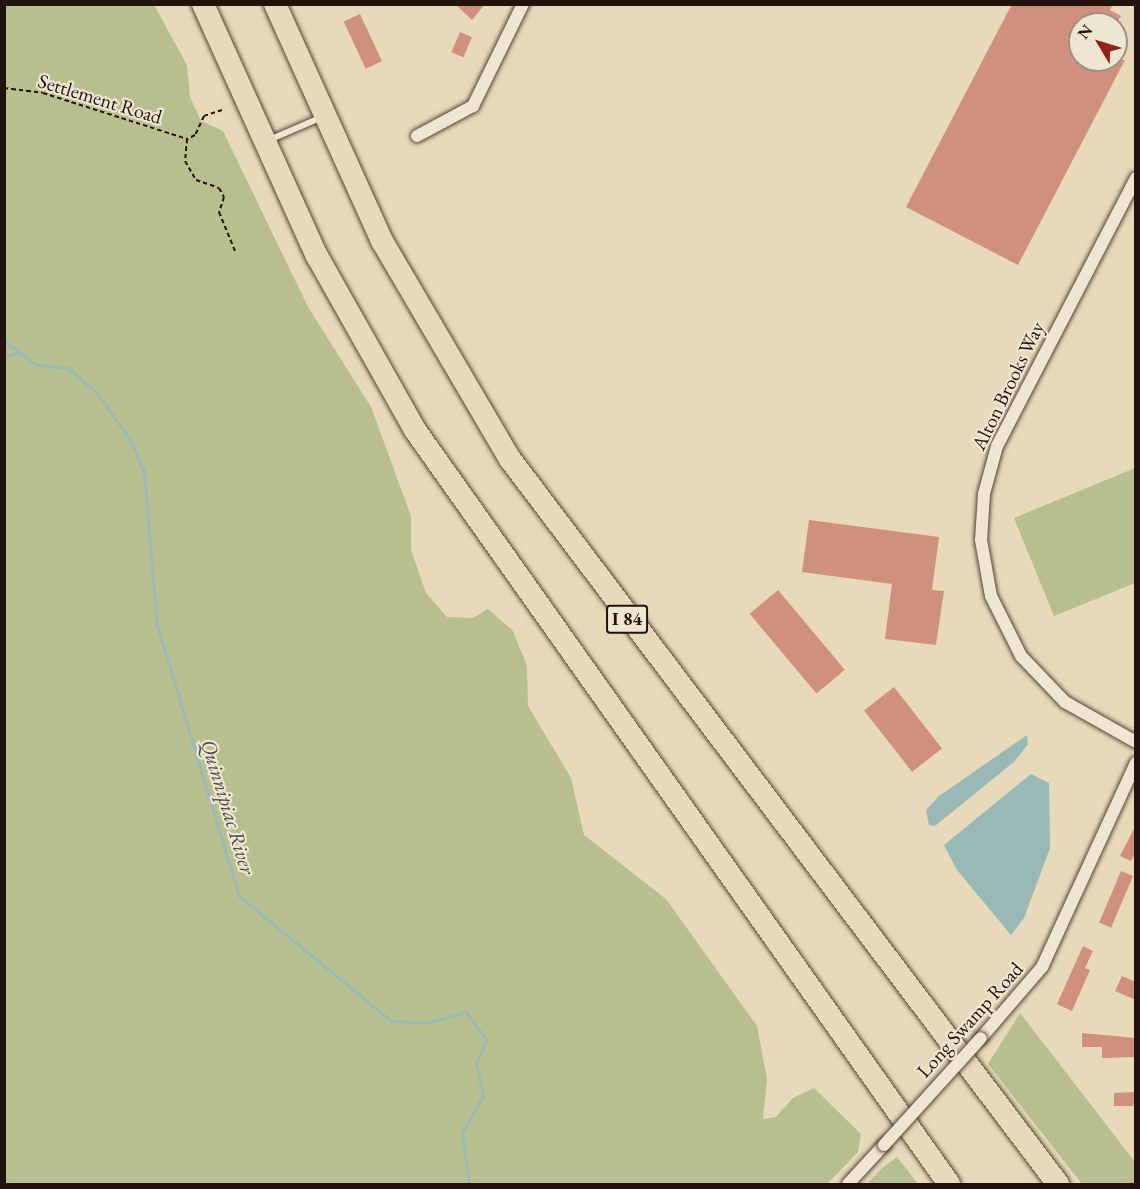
<!DOCTYPE html>
<html>
<head>
<meta charset="utf-8">
<style>
  body { margin:0 }
  #map { position:relative; width:1140px; height:1189px; overflow:hidden; background:#e7d9b9; font-family:"EB Garamond",serif }
  div>[style] { position:absolute }
  [style*='--x'] { left:calc(var(--x)*1px); top:calc(var(--y)*1px); width:calc(var(--w)*1px); rotate:calc(var(--a)*1deg) }
  .green>* { inset:0; background:#b7bf8e }
  .water>* { inset:0; background:#99b9b7 }
  .stream>* { height:3px; margin:-1.5px; padding:0 1.5px; transform-origin:1.5px; border-radius:1.5px; background:#99b9b7 }
  .building>* { inset:0; background:#cf917d; transform-origin:0 0 }
  .path>* { height:2px; margin-top:-1px; transform-origin:0; background:repeating-linear-gradient(90deg,#22120c 0 4.5px,transparent 0 7.5px) }
  .roads { filter:drop-shadow(0 0 2px #534437) drop-shadow(0 0 2px #534437) }
  .service>* { height:6px; margin:-3px; padding:0 3px; transform-origin:3px; border-radius:3px; background:#efe6d2 }
  .minor>* { height:12px; margin:-6px; padding:0 6px; transform-origin:6px; border-radius:6px; background:#efe6d2 }
  .motorway>* { height:22px; margin:-11px; padding:0 11px; transform-origin:11px; border-radius:11px; background:#e7d9b9 }
  .bridges { filter:drop-shadow(0 0 2px #534437) drop-shadow(0 0 2px #534437) }
  .minor-bridge>* { height:12px; margin:-6px; padding:0 6px; transform-origin:6px; border-radius:6px; background:#efe6d2 }
  span { translate:-50% -50%; white-space:nowrap; text-align:center; line-height:1.15; -webkit-text-stroke:4.5px #efe6d2; paint-order:stroke }
  .shield-label span { padding:2px 4px; background:#efe6d2; border:2px solid; border-radius:4px; -webkit-text-stroke-width:0 }
  .shield-label { font-size:18px; color:#22120c; font-weight:700 }
  .street-label { font-size:20px; color:#22120c }
  .water-label { font-size:21px; color:#4c4c48; font-style:italic }
  .frame { position:absolute; inset:0; border:6px solid #22120c; pointer-events:none }
  .north { position:absolute; left:1068px; top:12px; width:60px; height:60px; box-sizing:border-box; background:#efe6d2; border:2px solid #9d9183; border-radius:50%; rotate:308deg; font-size:16px; font-weight:700; line-height:24px; text-align:center; color:#22120c }
  .north::after { content:''; display:block; margin:auto; width:21px; height:27px; background:#8f2418; clip-path:polygon(50% 0,100% 100%,50% 72%,0 100%) }
</style>
</head>
<body>
<div id="map">
  <div class="green">
    <div style="clip-path:polygon(5px 4px,154px 5px,187px 65px,190px 97px,201px 121px,223px 131px,308px 307px,371px 407px,411px 516px,411px 550px,426px 593px,447px 617px,473px 618px,488px 609px,513px 631px,527px 666px,528px 706px,571px 778px,584px 835px,666px 899px,757px 1026px,767px 1079px,763px 1119px,776px 1117px,793px 1098px,814px 1088px,861px 1134px,858px 1152px,827px 1184px,5px 1184px)"></div>
    <div style="clip-path:polygon(1135px 468px,1135px 583px,1054px 616px,1014px 518px)"></div>
    <div style="clip-path:polygon(1020px 1013px,1135px 1162px,1135px 1184px,1082px 1184px,988px 1064px)"></div>
    <div style="clip-path:polygon(897px 1157px,918px 1184px,867px 1184px,882px 1168px)"></div>
  </div>
  <div class="water">
    <div style="clip-path:polygon(1027px 735px,1028px 744px,1015px 761px,935px 826px,929px 825px,926px 810px,939px 796px)"></div>
    <div style="clip-path:polygon(1031px 774px,1049px 783px,1050px 848px,1024px 918px,1011px 935px,957px 870px,944px 845px)"></div>
  </div>
  <div class="stream">
    <div style="--x:4;--y:341;--w:40;--a:37"></div>
    <div style="--x:36;--y:365;--w:32;--a:5"></div>
    <div style="--x:68;--y:368;--w:38;--a:41"></div>
    <div style="--x:97;--y:393;--w:59;--a:54.7"></div>
    <div style="--x:131;--y:441;--w:33;--a:67"></div>
    <div style="--x:144;--y:471;--w:155;--a:85.2"></div>
    <div style="--x:157;--y:625;--w:283;--a:73.2"></div>
    <div style="--x:239;--y:896;--w:197;--a:39.4"></div>
    <div style="--x:391;--y:1021;--w:34;--a:3"></div>
    <div style="--x:425;--y:1023;--w:42;--a:-15"></div>
    <div style="--x:466;--y:1012;--w:34;--a:54"></div>
    <div style="--x:486;--y:1040;--w:26;--a:113"></div>
    <div style="--x:476;--y:1064;--w:32;--a:77"></div>
    <div style="--x:483;--y:1095;--w:43;--a:118.9"></div>
    <div style="--x:462;--y:1133;--w:51;--a:82.2"></div>
    <div style="--x:4;--y:357;--w:14;--a:-17"></div>
  </div>
  <div class="building">
    <div style="clip-path:polygon(455px 4px,485px 4px,472px 20px)"></div>
    <div style="clip-path:polygon(1012px 4px,1113px 4px,1110px 10px,1121px 16px,1116px 24px,1080px 24px,1080px 60px,1125px 60px,1018px 265px,906px 207px)"></div>
    <div style="left:360px;top:14px;width:52px;height:18px;rotate:65deg"></div>
    <div style="left:460px;top:32px;width:13px;height:22px;rotate:23deg"></div>
    <div style="clip-path:polygon(809px 520px,939px 537px,932px 590px,944px 591px,936px 645px,885px 639px,892px 584px,802px 572px)"></div>
    <div style="left:778px;top:590px;width:104px;height:37px;rotate:50deg"></div>
    <div style="left:894px;top:687px;width:78px;height:38px;rotate:52deg"></div>
    <div style="clip-path:polygon(1136px 825px,1136px 852px,1131px 861px,1120px 856px)"></div>
    <div style="left:1121px;top:871px;width:13px;height:56px;rotate:23deg"></div>
    <div style="clip-path:polygon(1083px 946px,1093px 951px,1085px 968px,1090px 970px,1072px 1011px,1057px 1004px)"></div>
    <div style="clip-path:polygon(1122px 976px,1136px 982px,1136px 1000px,1115px 991px)"></div>
    <div style="clip-path:polygon(1082px 1033px,1136px 1038px,1136px 1057px,1102px 1058px,1102px 1047px,1082px 1047px)"></div>
    <div style="clip-path:polygon(1136px 1092px,1133px 1106px,1114px 1106px,1114px 1093px)"></div>
  </div>
  <div class="path">
    <div style="--x:4;--y:88;--w:39;--a:7"></div>
    <div style="--x:43;--y:93;--w:151;--a:17.7"></div>
    <div style="--x:222;--y:110;--w:19;--a:162"></div>
    <div style="--x:204;--y:116;--w:21;--a:115"></div>
    <div style="--x:195;--y:135;--w:9;--a:153"></div>
    <div style="--x:187;--y:139;--w:22;--a:95"></div>
    <div style="--x:185;--y:161;--w:22;--a:60"></div>
    <div style="--x:196;--y:180;--w:24;--a:19"></div>
    <div style="--x:219;--y:188;--w:10;--a:61"></div>
    <div style="--x:224;--y:197;--w:16;--a:108"></div>
    <div style="--x:219;--y:212;--w:42;--a:67.7"></div>
  </div>
  <div class="roads">
    <div class="service">
      <div style="--x:269;--y:140;--w:56;--a:-23.3"></div>
    </div>
    <div class="minor">
      <div style="--x:417;--y:136;--w:64;--a:-28.2"></div>
      <div style="--x:473;--y:106;--w:114;--a:-63.9"></div>
      <div style="--x:1136;--y:178;--w:302;--a:117.4"></div>
      <div style="--x:997;--y:446;--w:50;--a:105.2"></div>
      <div style="--x:984;--y:494;--w:46;--a:93.7"></div>
      <div style="--x:981;--y:540;--w:57;--a:79.9"></div>
      <div style="--x:991;--y:596;--w:67;--a:63.4"></div>
      <div style="--x:1021;--y:656;--w:64;--a:46.3"></div>
      <div style="--x:1065;--y:702;--w:81;--a:29.4"></div>
      <div style="--x:981;--y:1038;--w:94;--a:-49.3"></div>
      <div style="--x:1042;--y:967;--w:225;--a:-65.3"></div>
      <div style="--x:848;--y:1184;--w:53;--a:-47.3"></div>
    </div>
    <div class="motorway">
      <div style="--x:203;--y:4;--w:277;--a:65.7"></div>
      <div style="--x:317;--y:256;--w:200;--a:60.6"></div>
      <div style="--x:415;--y:430;--w:924;--a:54.69"></div>
      <div style="--x:275;--y:4;--w:260;--a:65.7"></div>
      <div style="--x:382;--y:241;--w:253;--a:59.6"></div>
      <div style="--x:510;--y:459;--w:909;--a:52.92"></div>
    </div>
  </div>
  <div class="bridges">
    <div class="minor-bridge">
      <div style="--x:884;--y:1145;--w:144;--a:-47.8"></div>
    </div>
  </div>
  <div class="shield-label">
    <span style="left:627px;top:619px">I 84</span>
  </div>
  <div class="street-label">
    <span style="left:100px;top:99px;rotate:17deg">Settlement Road</span>
    <span style="left:1008px;top:386px;rotate:-64deg">Alton Brooks Way</span>
    <span style="left:970px;top:1020px;rotate:-48deg">Long Swamp Road</span>
  </div>
  <div class="water-label">
    <span style="left:228px;top:807px;rotate:73deg">Quinnipiac River</span>
  </div>
  <div class="frame"></div>
  <div class="north">N</div>
</div>
</body>
</html>
